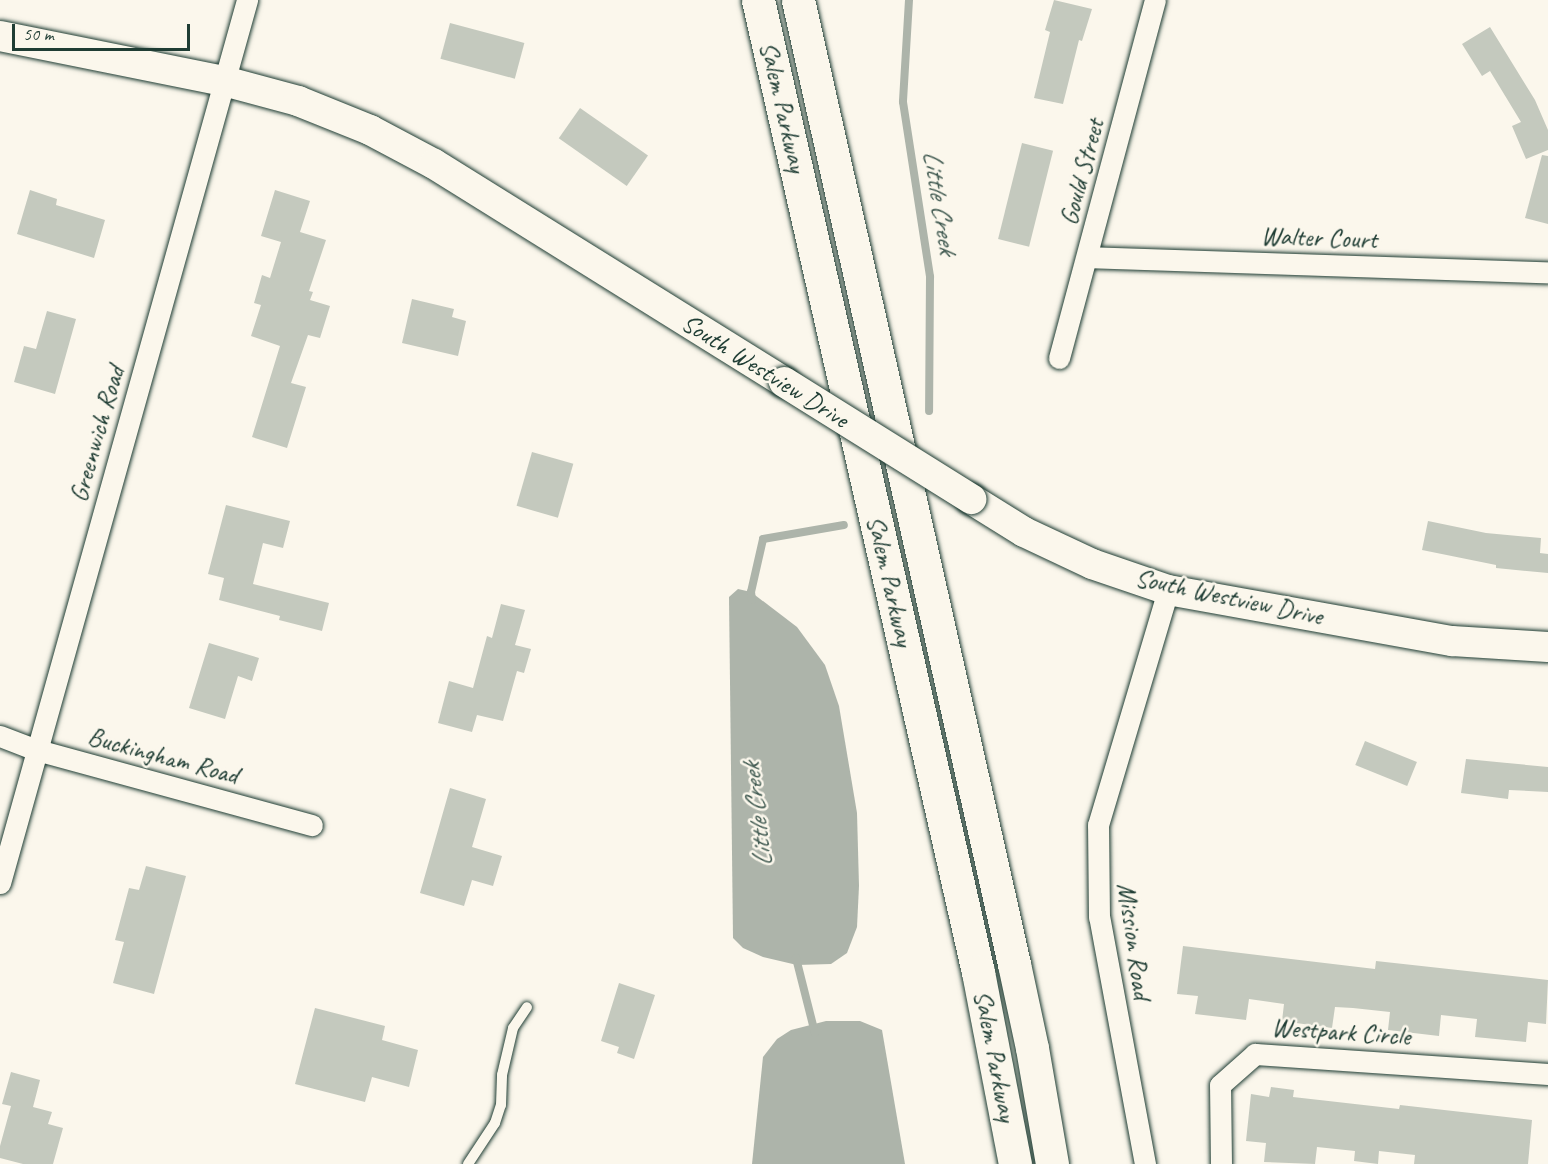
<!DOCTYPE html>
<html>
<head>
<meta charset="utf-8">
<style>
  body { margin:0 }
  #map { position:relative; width:1548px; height:1164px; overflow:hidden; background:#fbf7ec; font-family:Caveat,sans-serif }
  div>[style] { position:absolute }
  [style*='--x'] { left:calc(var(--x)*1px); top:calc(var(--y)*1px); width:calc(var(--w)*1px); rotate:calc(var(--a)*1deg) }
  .water>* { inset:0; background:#adb4aa }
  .stream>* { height:8px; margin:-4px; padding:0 4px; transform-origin:4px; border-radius:4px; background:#adb4aa }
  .building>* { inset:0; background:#c4c9be; transform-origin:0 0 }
  .roads { filter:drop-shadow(0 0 2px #1f3d34) drop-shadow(0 0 2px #1f3d34) }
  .lane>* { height:10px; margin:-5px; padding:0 5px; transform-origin:5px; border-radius:5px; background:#fbf7ec }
  .street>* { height:21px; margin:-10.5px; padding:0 10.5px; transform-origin:10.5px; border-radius:10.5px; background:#fbf7ec }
  .secondary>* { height:30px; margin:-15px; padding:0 15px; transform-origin:15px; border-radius:15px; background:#fbf7ec }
  .highway>* { height:33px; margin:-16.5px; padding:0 16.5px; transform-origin:16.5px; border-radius:16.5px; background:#fbf7ec }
  .bridges { filter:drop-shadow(0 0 2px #1f3d34) drop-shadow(0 0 2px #1f3d34) }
  .secondary-bridge>* { height:30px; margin:-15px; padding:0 15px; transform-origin:15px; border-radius:15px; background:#fbf7ec }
  span { translate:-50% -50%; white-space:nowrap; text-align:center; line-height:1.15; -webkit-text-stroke:5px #fbf7ec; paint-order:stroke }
  .street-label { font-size:26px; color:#1f3d34 }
  .water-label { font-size:27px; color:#425b52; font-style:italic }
  .scale { position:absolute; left:12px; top:24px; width:178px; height:27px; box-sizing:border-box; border:3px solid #1f3d34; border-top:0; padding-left:8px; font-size:18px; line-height:21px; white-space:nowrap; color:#1f3d34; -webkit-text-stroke:4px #fbf7ec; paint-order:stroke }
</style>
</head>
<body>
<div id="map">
  <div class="water">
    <div style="clip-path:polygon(738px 589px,751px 592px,797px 627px,825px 665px,839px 706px,857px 813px,859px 886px,857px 927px,847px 953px,831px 964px,797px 965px,763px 957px,743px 948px,733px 938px,729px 597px)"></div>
    <div style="clip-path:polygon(826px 1021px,860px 1021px,882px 1030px,905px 1164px,752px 1164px,763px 1057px,777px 1039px,791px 1030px)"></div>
  </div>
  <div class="stream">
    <div style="--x:909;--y:0;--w:102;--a:93.4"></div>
    <div style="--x:903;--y:102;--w:177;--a:81.2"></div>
    <div style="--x:930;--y:277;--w:134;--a:90.4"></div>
    <div style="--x:752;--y:600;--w:8;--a:-97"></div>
    <div style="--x:751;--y:592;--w:54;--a:-77.2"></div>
    <div style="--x:763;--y:539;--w:82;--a:-9.8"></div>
    <div style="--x:796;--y:958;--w:77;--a:75.8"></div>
  </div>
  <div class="building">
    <div style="clip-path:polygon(1054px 0,1092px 9px,1082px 41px,1079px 40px,1063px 104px,1034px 98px,1050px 32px,1045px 30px)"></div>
    <div style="left:450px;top:23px;width:77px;height:37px;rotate:15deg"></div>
    <div style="clip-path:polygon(1490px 27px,1535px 100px,1548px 130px,1548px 150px,1526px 159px,1512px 126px,1521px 122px,1490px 71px,1482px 76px,1462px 44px)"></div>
    <div style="left:580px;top:108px;width:83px;height:37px;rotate:35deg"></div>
    <div style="left:1022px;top:143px;width:32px;height:99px;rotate:14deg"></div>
    <div style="clip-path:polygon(1542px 155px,1548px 156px,1548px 224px,1525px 218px)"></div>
    <div style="clip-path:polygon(30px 190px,57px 199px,56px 205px,105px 220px,94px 258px,17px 234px)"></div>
    <div style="clip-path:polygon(275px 190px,310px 201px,300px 232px,326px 240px,309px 291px,313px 292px,310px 300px,330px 306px,320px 338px,308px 335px,291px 383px,306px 387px,287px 448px,252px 437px,280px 346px,251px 336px,261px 305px,254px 303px,262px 275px,270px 278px,281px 242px,261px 236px)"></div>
    <div style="clip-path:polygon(412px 299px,454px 309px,452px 317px,466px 321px,458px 356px,402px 343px)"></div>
    <div style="clip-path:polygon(47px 311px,76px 319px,55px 394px,14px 382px,24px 346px,36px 349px)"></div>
    <div style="left:532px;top:452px;width:43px;height:56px;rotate:16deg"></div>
    <div style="clip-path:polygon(226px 505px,290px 521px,283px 548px,263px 543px,253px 584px,329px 603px,322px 631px,279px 620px,280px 616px,219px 600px,224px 578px,208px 574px)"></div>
    <div style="clip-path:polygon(1428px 521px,1486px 533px,1541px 538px,1540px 553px,1548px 554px,1548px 573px,1496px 568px,1496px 565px,1422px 550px)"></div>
    <div style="clip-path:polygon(501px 604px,525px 610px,515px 645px,531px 649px,524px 673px,517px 671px,503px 721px,477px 715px,472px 732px,438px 723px,449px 681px,473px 688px,487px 636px,492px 638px)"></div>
    <div style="clip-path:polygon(209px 643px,259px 658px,252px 681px,238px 676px,225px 719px,189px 708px)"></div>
    <div style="left:1365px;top:741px;width:56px;height:26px;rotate:22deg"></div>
    <div style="clip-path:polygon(1466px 759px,1548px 767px,1548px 792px,1509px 790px,1508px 799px,1461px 793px)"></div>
    <div style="clip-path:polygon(450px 788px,486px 799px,472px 847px,502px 856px,493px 886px,472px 880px,464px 906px,420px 893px)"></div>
    <div style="clip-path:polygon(146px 866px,186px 876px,154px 994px,113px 983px,124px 942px,115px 940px,129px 888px,139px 890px)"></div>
    <div style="clip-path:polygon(1183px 946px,1375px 969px,1376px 961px,1548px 980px,1546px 1024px,1528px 1022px,1526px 1042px,1475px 1037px,1477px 1019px,1441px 1015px,1439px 1036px,1388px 1030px,1390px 1012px,1353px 1008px,1335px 1007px,1332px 1028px,1282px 1021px,1284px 1004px,1249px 999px,1246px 1020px,1195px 1014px,1198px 996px,1177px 994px)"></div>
    <div style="clip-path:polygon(619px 983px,655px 995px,634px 1059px,617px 1053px,619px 1047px,601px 1041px)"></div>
    <div style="clip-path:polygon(315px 1008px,385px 1026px,382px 1040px,418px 1050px,409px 1087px,372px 1077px,365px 1102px,295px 1084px)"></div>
    <div style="clip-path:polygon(11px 1072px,40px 1080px,33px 1107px,52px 1112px,48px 1124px,63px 1128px,53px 1164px,23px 1164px,0 1158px,0 1146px,11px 1106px,2px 1104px)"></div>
    <div style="clip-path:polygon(1271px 1087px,1294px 1090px,1293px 1097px,1399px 1109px,1400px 1105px,1532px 1120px,1528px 1164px,1414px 1164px,1415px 1155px,1379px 1151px,1378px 1164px,1354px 1161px,1355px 1151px,1317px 1147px,1315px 1164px,1264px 1162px,1266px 1143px,1246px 1141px,1251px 1094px,1269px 1097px)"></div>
  </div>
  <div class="roads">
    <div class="lane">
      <div style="--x:468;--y:1164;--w:49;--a:-56.6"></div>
      <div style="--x:495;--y:1123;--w:19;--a:-72"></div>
      <div style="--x:501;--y:1105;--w:30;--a:-88"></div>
      <div style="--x:502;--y:1075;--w:48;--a:-76.8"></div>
      <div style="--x:513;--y:1028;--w:25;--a:-56"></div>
    </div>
    <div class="street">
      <div style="--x:1087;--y:257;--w:461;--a:1.9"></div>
      <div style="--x:1059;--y:358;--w:371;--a:-75"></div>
      <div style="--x:0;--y:736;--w:40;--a:21"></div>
      <div style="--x:37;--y:750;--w:285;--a:15.3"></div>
      <div style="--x:0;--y:883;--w:917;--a:-74.37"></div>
      <div style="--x:1145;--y:1164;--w:251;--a:-100.5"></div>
      <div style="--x:1099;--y:917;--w:92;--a:-90.6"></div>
      <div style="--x:1098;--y:825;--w:245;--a:-73.4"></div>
      <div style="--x:1221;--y:1164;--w:79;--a:-90.7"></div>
      <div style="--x:1220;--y:1085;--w:47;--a:-41.5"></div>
      <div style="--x:1255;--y:1054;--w:294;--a:3.9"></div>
    </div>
    <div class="secondary">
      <div style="--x:0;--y:36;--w:228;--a:11.4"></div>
      <div style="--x:224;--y:81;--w:77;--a:15.1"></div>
      <div style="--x:298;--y:101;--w:78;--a:21.9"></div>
      <div style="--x:370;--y:130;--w:72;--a:28"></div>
      <div style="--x:434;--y:164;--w:412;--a:31.9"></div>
      <div style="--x:971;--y:499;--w:62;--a:31.9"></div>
      <div style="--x:1024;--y:532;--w:75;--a:25.2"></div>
      <div style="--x:1092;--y:564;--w:80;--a:18.9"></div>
      <div style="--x:1168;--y:590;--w:289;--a:10.2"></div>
      <div style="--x:1452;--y:641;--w:96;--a:3.6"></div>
    </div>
    <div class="highway">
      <div style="--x:758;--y:0;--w:997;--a:77.25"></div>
      <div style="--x:978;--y:972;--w:196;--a:79.1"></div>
      <div style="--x:798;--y:0;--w:988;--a:77.37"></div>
      <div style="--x:1014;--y:964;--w:86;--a:77.9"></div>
      <div style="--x:1032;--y:1048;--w:118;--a:80.2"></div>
    </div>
  </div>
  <div class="bridges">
    <div class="secondary-bridge">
      <div style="--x:784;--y:382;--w:221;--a:32"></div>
    </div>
  </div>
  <div class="street-label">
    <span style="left:783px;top:107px;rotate:77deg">Salem Parkway</span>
    <span style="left:1082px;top:172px;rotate:-75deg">Gould Street</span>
    <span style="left:1319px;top:238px;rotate:2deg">Walter Court</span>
    <span style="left:765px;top:371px;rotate:32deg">South Westview Drive</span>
    <span style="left:97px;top:434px;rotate:-74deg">Greenwich Road</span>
    <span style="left:890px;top:581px;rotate:77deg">Salem Parkway</span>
    <span style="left:1229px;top:597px;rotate:12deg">South Westview Drive</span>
    <span style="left:163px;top:756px;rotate:15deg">Buckingham Road</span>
    <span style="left:1134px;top:941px;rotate:82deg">Mission Road</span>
    <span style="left:1341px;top:1032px;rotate:4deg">Westpark Circle</span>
    <span style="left:995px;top:1056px;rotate:79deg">Salem Parkway</span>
  </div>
  <div class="water-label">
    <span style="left:940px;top:202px;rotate:81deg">Little Creek</span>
    <span style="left:757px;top:815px;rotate:-97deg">Little Creek</span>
  </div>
  <div class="scale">50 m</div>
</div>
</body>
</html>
